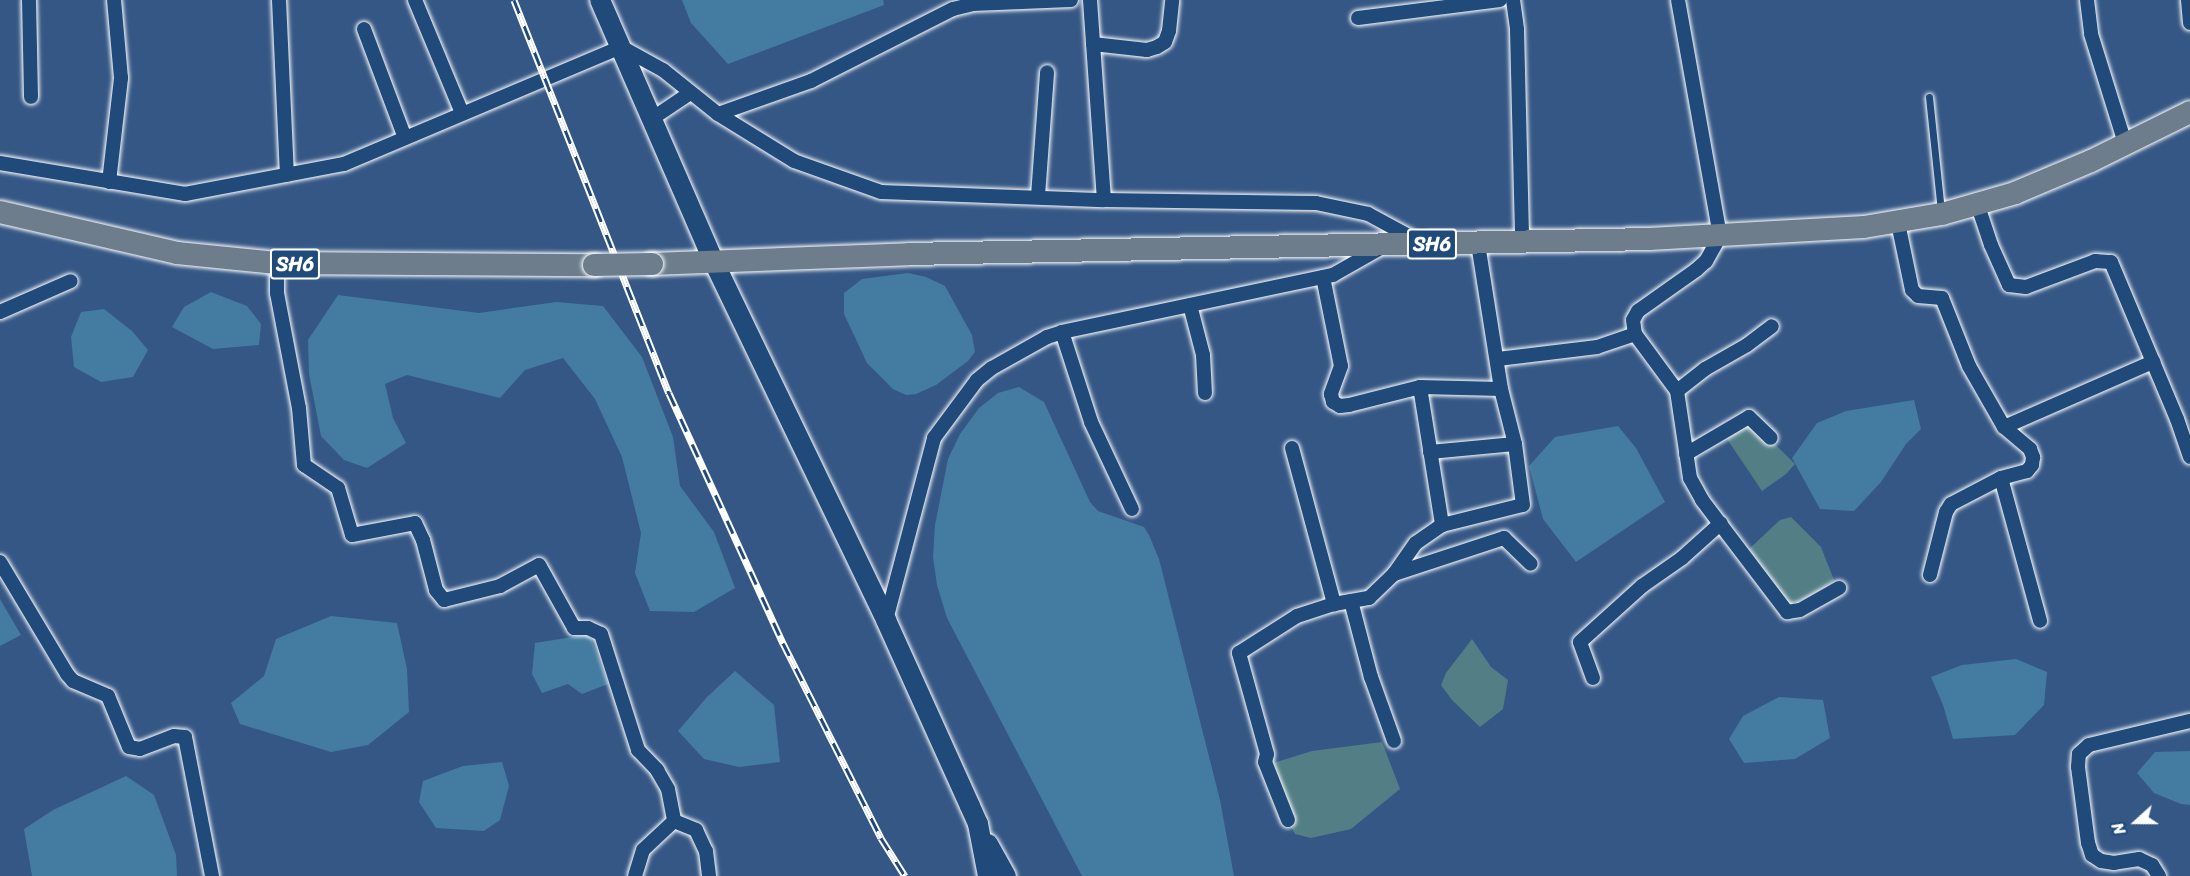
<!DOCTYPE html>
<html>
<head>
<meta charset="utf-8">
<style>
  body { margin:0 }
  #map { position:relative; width:2190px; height:876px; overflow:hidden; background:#355785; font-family:Sriracha,sans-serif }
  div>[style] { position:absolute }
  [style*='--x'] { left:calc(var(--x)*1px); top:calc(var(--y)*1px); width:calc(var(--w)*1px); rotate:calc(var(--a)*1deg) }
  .green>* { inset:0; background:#537e86 }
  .water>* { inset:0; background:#447ba0 }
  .roads { filter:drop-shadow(0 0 2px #fff) drop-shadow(0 0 2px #fff) }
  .lane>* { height:7px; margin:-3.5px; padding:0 3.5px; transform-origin:3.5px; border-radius:3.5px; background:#1f4a7a }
  .street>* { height:14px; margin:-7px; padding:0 7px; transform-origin:7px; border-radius:7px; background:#1f4a7a }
  .secondary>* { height:20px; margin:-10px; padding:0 10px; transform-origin:10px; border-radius:10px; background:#1f4a7a }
  .primary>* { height:22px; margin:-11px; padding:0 11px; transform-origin:11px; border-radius:11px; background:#6d7d8c }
  .rail>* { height:7px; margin-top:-3.5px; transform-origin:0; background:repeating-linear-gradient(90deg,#1f4a7a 0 14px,#fff 0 28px); box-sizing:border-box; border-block:2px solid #fff }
  .bridges { filter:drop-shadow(0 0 2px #fff) drop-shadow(0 0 2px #fff) }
  .primary-bridge>* { height:22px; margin:-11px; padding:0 11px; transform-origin:11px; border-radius:11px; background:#6d7d8c }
  span { translate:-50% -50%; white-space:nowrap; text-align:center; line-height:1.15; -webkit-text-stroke:5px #1f4a7a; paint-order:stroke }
  .shield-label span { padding:2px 4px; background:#1f4a7a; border:2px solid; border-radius:4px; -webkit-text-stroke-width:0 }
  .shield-label { font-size:20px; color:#fff; font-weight:700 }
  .north { position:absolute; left:2106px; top:792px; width:60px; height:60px; -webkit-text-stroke:4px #1f4a7a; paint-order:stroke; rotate:249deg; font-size:16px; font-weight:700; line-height:24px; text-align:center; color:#fff }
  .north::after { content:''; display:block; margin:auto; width:21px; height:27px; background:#fff; clip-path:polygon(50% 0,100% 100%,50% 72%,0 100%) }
</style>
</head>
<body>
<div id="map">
  <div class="green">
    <div style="clip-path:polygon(1749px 419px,1795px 464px,1786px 474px,1762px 491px,1723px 433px)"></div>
    <div style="clip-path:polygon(1791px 517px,1821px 547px,1834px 580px,1818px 592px,1799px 601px,1788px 603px,1749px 549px,1780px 520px)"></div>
    <div style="clip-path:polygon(1472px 639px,1491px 667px,1508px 680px,1503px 709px,1480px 727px,1452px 700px,1441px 685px,1446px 673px)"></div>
    <div style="clip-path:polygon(1382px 742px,1400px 789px,1351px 829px,1311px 838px,1295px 834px,1271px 787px,1270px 764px,1312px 751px)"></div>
  </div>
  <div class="water">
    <div style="clip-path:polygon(682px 0,883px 0,884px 5px,728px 64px,691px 23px)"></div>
    <div style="clip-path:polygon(908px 273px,926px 277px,945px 286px,972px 335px,975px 352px,968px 361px,936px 385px,916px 394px,906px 395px,893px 389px,867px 363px,844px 314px,844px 293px,862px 279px)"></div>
    <div style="clip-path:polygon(211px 292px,247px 306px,261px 324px,259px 345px,213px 349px,172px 327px,184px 307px)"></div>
    <div style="clip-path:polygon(338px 295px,479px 313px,556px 302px,603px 306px,642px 357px,673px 437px,680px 486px,714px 532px,735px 588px,694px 612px,650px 611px,635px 573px,641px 533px,622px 457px,595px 399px,563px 358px,525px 370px,500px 398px,407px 375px,385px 384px,393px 418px,406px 443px,367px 468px,344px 460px,321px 436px,309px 374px,308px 340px)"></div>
    <div style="clip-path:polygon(104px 309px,132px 331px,148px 350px,133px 377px,101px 382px,74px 367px,71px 337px,81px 312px)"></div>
    <div style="clip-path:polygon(1019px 387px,1044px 402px,1090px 502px,1098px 511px,1144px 527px,1149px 535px,1159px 559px,1220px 800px,1234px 876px,1082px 876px,947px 618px,937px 585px,933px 557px,935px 525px,948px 459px,960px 434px,979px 408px,998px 393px)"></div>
    <div style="clip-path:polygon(1914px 400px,1921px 429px,1906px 444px,1881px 482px,1854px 511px,1820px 509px,1792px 458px,1817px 423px,1846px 411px)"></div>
    <div style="clip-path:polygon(1618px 426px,1636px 448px,1665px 502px,1576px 562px,1543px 519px,1529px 466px,1555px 437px)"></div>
    <div style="clip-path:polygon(0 599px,21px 635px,0 646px)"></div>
    <div style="clip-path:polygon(331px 616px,397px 623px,407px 669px,409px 712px,368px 745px,331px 752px,240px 724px,231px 703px,264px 676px,276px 639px)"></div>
    <div style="clip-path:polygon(585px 635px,591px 638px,608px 684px,582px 694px,568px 684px,542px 693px,532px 674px,535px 643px)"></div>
    <div style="clip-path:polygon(2016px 659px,2047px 672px,2044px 705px,2015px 735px,1953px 739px,1943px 705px,1931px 677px,1962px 665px)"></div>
    <div style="clip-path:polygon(735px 671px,774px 705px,780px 762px,739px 767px,704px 759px,678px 731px,707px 697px)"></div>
    <div style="clip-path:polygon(1779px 697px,1823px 700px,1830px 738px,1795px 759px,1744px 763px,1729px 739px,1743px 716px)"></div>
    <div style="clip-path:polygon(2190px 751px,2190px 805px,2181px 804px,2154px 793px,2137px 773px,2155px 752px)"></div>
    <div style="clip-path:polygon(502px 762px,509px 786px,500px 820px,484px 831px,436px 828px,419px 802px,423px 781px,463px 766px)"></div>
    <div style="clip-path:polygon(126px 776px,154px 795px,176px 855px,177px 876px,32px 876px,24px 829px,53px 810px)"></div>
  </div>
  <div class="roads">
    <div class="lane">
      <div style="--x:1929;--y:97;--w:115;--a:84"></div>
    </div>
    <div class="street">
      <div style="--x:29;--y:0;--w:97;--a:88.8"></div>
      <div style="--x:279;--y:0;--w:175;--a:87.4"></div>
      <div style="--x:415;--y:0;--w:122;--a:67.4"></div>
      <div style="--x:1090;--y:0;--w:200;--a:86"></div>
      <div style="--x:1513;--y:0;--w:30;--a:82"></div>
      <div style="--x:1517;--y:30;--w:212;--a:88.6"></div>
      <div style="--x:1678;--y:0;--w:240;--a:79.9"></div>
      <div style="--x:1720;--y:236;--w:29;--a:119"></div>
      <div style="--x:1706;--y:261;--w:13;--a:138"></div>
      <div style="--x:1696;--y:270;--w:71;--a:144.7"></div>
      <div style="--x:1638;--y:311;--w:10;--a:119"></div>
      <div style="--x:1633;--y:320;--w:14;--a:82"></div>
      <div style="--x:1635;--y:334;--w:71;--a:53.6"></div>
      <div style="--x:1677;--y:391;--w:88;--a:81.5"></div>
      <div style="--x:1690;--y:478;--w:25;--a:61"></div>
      <div style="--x:1702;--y:500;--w:141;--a:52.8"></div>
      <div style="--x:1787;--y:612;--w:13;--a:-9"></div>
      <div style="--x:1800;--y:610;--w:45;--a:-29.4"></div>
      <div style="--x:2087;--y:0;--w:34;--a:83"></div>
      <div style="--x:2091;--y:34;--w:114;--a:72.7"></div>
      <div style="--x:2188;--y:0;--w:23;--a:85"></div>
      <div style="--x:1358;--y:18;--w:143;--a:-7.2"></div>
      <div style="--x:364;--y:29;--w:116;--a:69.4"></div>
      <div style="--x:1093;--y:44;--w:54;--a:6.3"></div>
      <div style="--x:1147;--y:50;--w:10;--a:-17"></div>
      <div style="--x:1157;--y:47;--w:9;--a:-32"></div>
      <div style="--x:1165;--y:42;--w:12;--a:-70"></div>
      <div style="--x:1169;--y:31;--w:31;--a:-84"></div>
      <div style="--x:718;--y:114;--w:99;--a:-19.5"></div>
      <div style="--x:811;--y:81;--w:159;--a:-26.9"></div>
      <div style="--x:953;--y:9;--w:21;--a:-14"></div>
      <div style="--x:973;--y:4;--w:98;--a:-2.3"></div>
      <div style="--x:653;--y:118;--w:45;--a:-34"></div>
      <div style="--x:0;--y:163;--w:188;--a:9.5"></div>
      <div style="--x:185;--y:194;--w:162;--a:-10.7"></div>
      <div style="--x:344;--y:164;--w:301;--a:-22.9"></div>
      <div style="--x:621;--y:47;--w:48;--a:28.7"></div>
      <div style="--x:663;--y:70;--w:70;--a:38.7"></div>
      <div style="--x:718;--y:114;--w:89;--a:31.7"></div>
      <div style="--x:794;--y:161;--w:92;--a:19.6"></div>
      <div style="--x:881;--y:192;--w:223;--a:2.1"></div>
      <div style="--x:1104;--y:200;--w:212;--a:0.8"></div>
      <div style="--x:1316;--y:203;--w:53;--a:11.9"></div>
      <div style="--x:1368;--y:214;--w:59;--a:28.3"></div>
      <div style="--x:109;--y:182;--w:105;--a:-83.4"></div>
      <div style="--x:121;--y:78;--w:78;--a:-95.1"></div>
      <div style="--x:1038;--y:196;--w:124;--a:-85.8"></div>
      <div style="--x:1978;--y:206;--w:41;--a:71.6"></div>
      <div style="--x:1991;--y:245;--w:44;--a:65.8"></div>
      <div style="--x:2009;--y:285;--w:17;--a:7"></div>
      <div style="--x:2026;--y:287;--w:74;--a:-20.6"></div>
      <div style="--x:2095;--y:261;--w:16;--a:4"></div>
      <div style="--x:2111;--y:262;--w:170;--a:67.2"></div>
      <div style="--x:2177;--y:419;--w:40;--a:71.1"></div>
      <div style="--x:1898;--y:223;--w:68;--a:78.2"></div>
      <div style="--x:1912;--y:290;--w:8;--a:45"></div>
      <div style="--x:1918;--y:296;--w:24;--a:5"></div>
      <div style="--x:1942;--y:298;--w:73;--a:68.3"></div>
      <div style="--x:1969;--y:366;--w:70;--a:60.2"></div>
      <div style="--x:2004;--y:427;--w:34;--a:40"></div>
      <div style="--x:2030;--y:449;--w:9;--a:69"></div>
      <div style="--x:2033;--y:457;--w:8;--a:97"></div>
      <div style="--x:2032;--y:465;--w:8;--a:130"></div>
      <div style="--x:2027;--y:471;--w:27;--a:165"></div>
      <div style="--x:2001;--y:478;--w:56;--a:152.5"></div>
      <div style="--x:1951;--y:504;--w:9;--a:122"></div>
      <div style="--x:1946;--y:512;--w:65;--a:104.3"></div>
      <div style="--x:277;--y:263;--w:30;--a:90"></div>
      <div style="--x:277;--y:293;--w:117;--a:79.2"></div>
      <div style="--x:299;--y:408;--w:57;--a:85"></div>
      <div style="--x:304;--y:465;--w:41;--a:34.1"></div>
      <div style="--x:338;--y:488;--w:49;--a:73.4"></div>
      <div style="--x:352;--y:535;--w:64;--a:-10.8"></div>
      <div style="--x:415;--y:523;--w:19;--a:65"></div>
      <div style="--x:423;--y:540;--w:52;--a:75.4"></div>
      <div style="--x:436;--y:590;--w:13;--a:51"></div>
      <div style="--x:444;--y:600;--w:58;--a:-14"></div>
      <div style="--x:500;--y:586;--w:44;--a:-28.3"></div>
      <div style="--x:539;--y:565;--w:72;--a:60.9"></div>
      <div style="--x:574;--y:628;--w:14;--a:0"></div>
      <div style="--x:588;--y:628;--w:14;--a:25"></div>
      <div style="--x:601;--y:634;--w:122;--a:72.3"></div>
      <div style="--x:638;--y:750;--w:28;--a:46"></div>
      <div style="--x:657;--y:770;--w:22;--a:60"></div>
      <div style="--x:668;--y:789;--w:33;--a:79"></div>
      <div style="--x:674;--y:821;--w:42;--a:136.9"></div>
      <div style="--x:643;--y:850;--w:27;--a:107"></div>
      <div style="--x:1323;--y:277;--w:91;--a:78.6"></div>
      <div style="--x:1341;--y:366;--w:30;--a:110"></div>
      <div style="--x:1331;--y:394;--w:8;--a:76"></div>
      <div style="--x:1333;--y:402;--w:8;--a:30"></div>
      <div style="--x:1340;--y:406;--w:9;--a:-6"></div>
      <div style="--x:1349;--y:405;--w:73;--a:-14.2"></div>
      <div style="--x:1420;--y:387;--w:81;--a:1.4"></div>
      <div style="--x:1190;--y:305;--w:52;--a:75.4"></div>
      <div style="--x:1203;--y:355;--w:38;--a:87"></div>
      <div style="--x:0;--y:312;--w:77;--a:-23.6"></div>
      <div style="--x:1062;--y:332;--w:95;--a:72.1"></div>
      <div style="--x:1091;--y:422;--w:96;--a:64.8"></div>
      <div style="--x:1498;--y:359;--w:100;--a:-6.9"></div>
      <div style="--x:1597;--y:347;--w:40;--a:-18.9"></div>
      <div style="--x:1420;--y:387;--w:140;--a:80.9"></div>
      <div style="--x:1677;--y:391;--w:36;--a:-38"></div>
      <div style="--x:1705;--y:369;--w:48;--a:-29.7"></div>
      <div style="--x:1747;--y:345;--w:31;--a:-37"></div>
      <div style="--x:2004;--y:427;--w:163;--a:-23.6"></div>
      <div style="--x:1292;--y:448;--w:162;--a:74.9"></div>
      <div style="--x:1430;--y:452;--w:85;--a:-5.4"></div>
      <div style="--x:1686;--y:454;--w:73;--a:-30.4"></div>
      <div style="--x:1749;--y:417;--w:30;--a:44"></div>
      <div style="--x:2001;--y:478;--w:148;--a:74.7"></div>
      <div style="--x:0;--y:562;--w:131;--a:59.1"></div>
      <div style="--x:67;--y:674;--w:9;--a:49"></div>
      <div style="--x:73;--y:681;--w:38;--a:23"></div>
      <div style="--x:108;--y:696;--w:55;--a:67.6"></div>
      <div style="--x:129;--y:747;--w:11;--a:10"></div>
      <div style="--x:140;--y:749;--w:36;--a:-21"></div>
      <div style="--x:174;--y:736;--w:11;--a:5"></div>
      <div style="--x:185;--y:737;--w:142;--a:79"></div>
      <div style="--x:1394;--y:574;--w:116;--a:-18.1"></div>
      <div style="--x:1504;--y:538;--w:37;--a:44"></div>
      <div style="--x:1351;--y:601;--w:79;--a:75.3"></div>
      <div style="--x:1371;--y:677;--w:68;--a:70.2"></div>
      <div style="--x:886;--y:620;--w:188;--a:-75.2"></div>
      <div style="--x:934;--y:438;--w:72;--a:-53.4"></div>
      <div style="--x:977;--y:380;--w:19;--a:-39"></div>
      <div style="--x:992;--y:368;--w:63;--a:-29.4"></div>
      <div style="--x:1047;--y:337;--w:16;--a:-18"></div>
      <div style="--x:1062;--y:332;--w:277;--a:-11.9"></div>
      <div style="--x:1333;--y:275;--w:59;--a:-29.6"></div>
      <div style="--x:1593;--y:678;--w:38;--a:-110"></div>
      <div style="--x:1580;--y:642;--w:84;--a:-42.1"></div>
      <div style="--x:1642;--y:586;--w:49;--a:-35"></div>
      <div style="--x:1682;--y:558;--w:52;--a:-41.9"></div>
      <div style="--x:1288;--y:820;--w:62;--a:-111.6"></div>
      <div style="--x:1265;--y:762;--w:8;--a:-76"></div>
      <div style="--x:1267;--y:754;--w:105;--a:-105.5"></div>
      <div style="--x:1239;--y:653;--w:69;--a:-32.5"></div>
      <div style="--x:1297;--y:616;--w:39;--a:-18"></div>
      <div style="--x:1334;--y:604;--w:36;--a:-10"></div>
      <div style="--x:1369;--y:598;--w:35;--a:-44"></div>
      <div style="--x:1394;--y:574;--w:38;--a:-55"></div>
      <div style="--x:1416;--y:543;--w:32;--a:-35"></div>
      <div style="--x:1442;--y:525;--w:83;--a:-13.9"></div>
      <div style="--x:1523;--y:505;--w:62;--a:-97.5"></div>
      <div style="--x:1515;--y:444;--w:57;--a:-104.3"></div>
      <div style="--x:1501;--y:389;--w:148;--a:-99"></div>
      <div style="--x:674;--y:821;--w:24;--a:22"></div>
      <div style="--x:696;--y:830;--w:23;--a:65"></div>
      <div style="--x:706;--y:851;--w:25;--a:83"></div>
      <div style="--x:2159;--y:876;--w:13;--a:-122"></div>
      <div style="--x:2152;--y:865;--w:14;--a:-155"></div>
      <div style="--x:2139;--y:859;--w:25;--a:171"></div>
      <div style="--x:2114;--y:863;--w:13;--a:-171"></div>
      <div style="--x:2101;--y:861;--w:11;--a:-146"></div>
      <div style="--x:2092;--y:855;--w:13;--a:-108"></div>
      <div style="--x:2088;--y:843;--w:77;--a:-97.5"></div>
      <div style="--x:2078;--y:767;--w:13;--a:-86"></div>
      <div style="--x:2079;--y:754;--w:13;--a:-42"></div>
      <div style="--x:2089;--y:745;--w:104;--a:-13.4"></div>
    </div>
    <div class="secondary">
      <div style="--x:600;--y:0;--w:283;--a:66.5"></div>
      <div style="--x:713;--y:260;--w:399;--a:64.3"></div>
      <div style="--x:886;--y:620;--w:204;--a:65.7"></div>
      <div style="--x:970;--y:806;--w:20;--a:66"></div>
      <div style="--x:978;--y:824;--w:53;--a:79.1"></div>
      <div style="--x:988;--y:844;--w:37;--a:61"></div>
    </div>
    <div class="primary">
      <div style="--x:0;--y:212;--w:182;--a:13"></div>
      <div style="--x:177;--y:253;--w:100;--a:5.7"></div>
      <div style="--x:277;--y:263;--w:317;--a:0.4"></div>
      <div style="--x:652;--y:264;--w:257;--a:-2.2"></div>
      <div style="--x:909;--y:254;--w:740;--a:-1.16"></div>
      <div style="--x:1649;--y:239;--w:215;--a:-3.2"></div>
      <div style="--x:1864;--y:227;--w:79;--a:-9.5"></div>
      <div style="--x:1942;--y:214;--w:76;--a:-16"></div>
      <div style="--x:2015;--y:193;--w:82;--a:-22.8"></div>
      <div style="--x:2091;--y:161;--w:110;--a:-26.3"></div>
    </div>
  </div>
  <div class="rail">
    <div style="--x:514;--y:0;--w:422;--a:68.5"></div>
    <div style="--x:669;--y:393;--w:275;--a:65.5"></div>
    <div style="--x:783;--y:643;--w:218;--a:63.3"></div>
    <div style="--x:881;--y:838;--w:45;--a:57.7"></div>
  </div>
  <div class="bridges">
    <div class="primary-bridge">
      <div style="--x:594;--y:265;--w:58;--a:-1"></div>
    </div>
  </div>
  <div class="shield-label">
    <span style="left:1432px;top:244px">SH6</span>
    <span style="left:295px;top:264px">SH6</span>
  </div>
  <div class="north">N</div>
</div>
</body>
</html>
